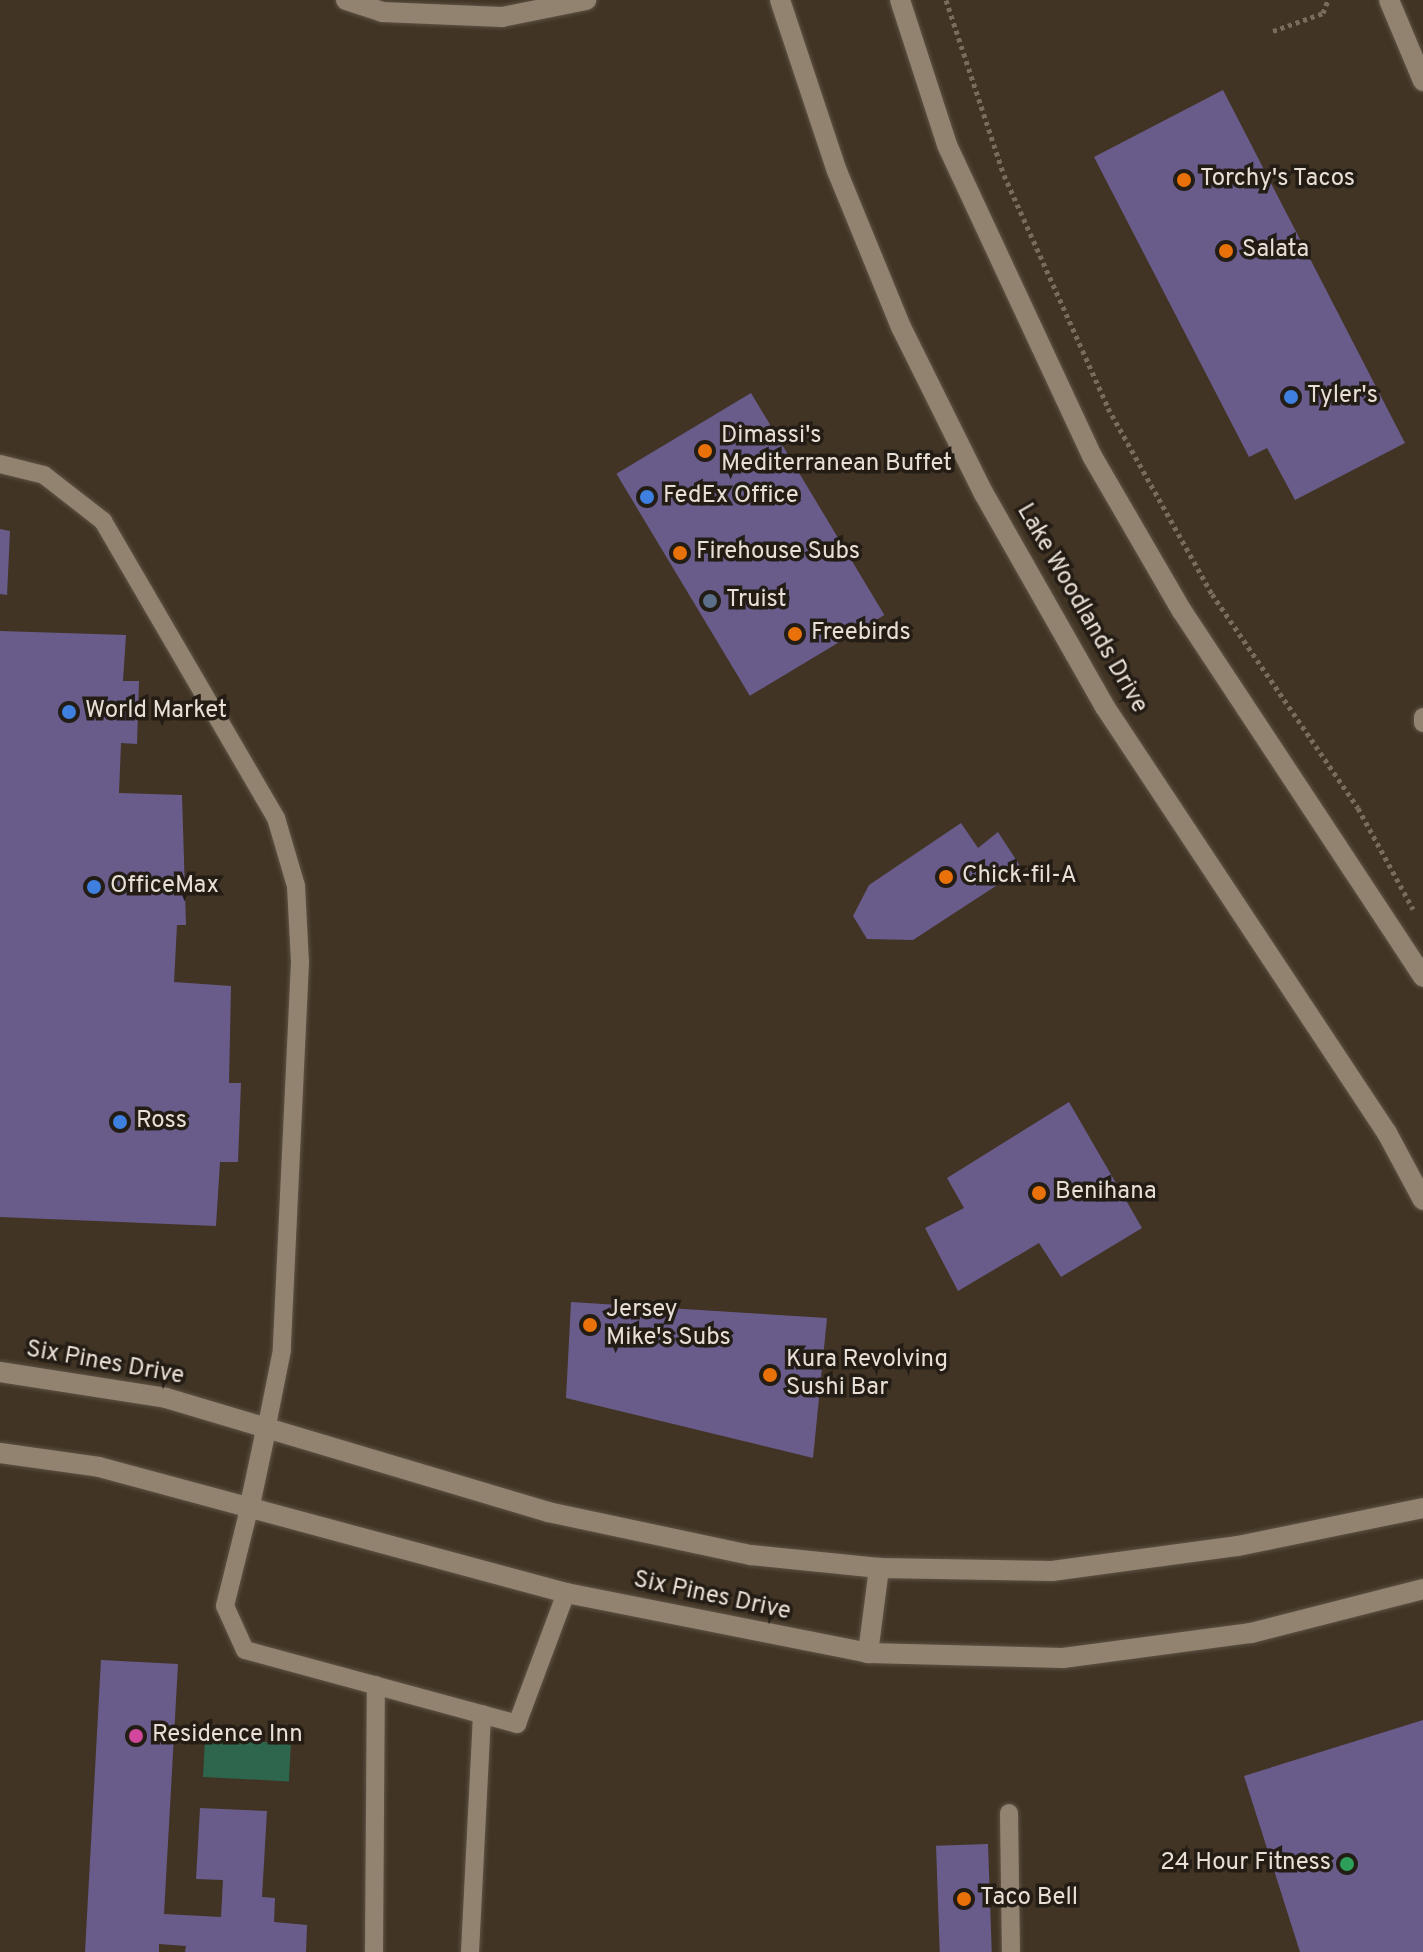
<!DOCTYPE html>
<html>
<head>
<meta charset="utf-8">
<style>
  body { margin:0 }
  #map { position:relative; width:1423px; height:1952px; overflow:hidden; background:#413424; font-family:Overpass,sans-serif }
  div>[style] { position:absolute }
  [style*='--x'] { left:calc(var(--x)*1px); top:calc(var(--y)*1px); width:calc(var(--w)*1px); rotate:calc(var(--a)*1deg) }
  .green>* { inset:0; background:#2d664c; transform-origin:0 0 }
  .building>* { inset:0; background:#695c8b; transform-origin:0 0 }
  .path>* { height:5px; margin-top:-2.5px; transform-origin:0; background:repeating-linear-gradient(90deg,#776c5e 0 4px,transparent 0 8px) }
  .roads { filter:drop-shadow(0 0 2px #5d5245) drop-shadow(0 0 2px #5d5245) }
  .service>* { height:18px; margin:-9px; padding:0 9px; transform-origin:9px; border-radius:9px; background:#928370 }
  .tertiary>* { height:20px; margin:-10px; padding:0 10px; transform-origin:10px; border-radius:10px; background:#928370 }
  .secondary>* { height:20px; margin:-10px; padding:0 10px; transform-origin:10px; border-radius:10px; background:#928370 }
  .dots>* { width:22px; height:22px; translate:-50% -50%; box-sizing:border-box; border:4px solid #231d16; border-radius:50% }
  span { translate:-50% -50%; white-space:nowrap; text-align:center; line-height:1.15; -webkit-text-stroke:7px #231d16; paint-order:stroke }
  .poi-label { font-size:24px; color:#e8e0d6 }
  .left { translate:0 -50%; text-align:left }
  .right { translate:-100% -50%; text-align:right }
  .street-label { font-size:24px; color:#e8e0d6 }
</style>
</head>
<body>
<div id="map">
  <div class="green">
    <div style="left:205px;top:1739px;width:86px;height:38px;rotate:3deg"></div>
  </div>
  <div class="building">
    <div style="clip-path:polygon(1223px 90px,1405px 443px,1295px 500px,1267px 448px,1249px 457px,1094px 157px)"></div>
    <div style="left:751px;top:393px;width:259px;height:157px;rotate:59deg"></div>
    <div style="clip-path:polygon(0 529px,10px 531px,7px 595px,0 594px)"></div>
    <div style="clip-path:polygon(0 631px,126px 635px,123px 681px,139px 681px,137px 744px,121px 743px,119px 793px,182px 795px,186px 925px,177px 925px,174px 982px,231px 986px,229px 1083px,241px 1083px,238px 1162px,220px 1162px,216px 1226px,0 1217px)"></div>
    <div style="clip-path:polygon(961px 823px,978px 848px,998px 832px,1022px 869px,913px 940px,867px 939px,853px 916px,869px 885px)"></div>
    <div style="clip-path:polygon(1069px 1102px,1142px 1228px,1061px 1277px,1039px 1243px,958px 1291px,925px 1228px,964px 1208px,947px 1178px)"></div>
    <div style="clip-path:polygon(571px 1302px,827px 1318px,813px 1458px,566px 1398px)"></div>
    <div style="clip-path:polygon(101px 1660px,178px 1664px,164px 1914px,221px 1917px,223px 1880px,196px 1879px,200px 1808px,267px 1811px,262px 1897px,275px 1898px,274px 1922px,307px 1925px,306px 1952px,185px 1952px,186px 1946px,159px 1944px,159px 1952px,85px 1952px)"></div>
    <div style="clip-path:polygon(1423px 1720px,1423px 1952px,1300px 1952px,1244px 1776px)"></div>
    <div style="left:988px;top:1844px;width:108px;height:52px;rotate:88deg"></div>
  </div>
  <div class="path">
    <div style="--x:946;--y:0;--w:184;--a:71.7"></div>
    <div style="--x:1004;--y:175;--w:255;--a:65.9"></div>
    <div style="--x:1108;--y:408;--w:213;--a:60.8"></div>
    <div style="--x:1212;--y:594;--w:259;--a:55.7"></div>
    <div style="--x:1358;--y:808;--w:115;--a:61.4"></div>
    <div style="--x:1273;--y:31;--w:53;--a:-19.8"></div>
    <div style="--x:1323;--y:13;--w:14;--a:-69"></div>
  </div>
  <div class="roads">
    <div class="service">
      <div style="--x:0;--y:464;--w:45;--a:14"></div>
      <div style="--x:44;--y:475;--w:75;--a:37.9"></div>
      <div style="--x:103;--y:521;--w:344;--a:59.8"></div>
      <div style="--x:276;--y:818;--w:71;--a:73.6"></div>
      <div style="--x:296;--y:886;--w:76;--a:87"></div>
      <div style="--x:300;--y:962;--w:388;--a:92.7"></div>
      <div style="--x:282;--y:1350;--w:82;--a:101.3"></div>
      <div style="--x:1423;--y:717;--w:6;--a:90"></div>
      <div style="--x:250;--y:1505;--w:104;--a:103.9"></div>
      <div style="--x:225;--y:1606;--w:48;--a:65.6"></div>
      <div style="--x:245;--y:1650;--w:282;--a:15.2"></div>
      <div style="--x:517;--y:1724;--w:140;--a:-69.5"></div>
      <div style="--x:1009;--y:1813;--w:139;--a:89.2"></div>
      <div style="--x:374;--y:1952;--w:267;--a:-89.6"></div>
      <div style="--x:470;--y:1952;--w:238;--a:-87.1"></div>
    </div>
    <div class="tertiary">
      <div style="--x:346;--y:0;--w:38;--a:18"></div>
      <div style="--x:382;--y:12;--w:120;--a:2.4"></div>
      <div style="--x:502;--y:17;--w:86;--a:-11.4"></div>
      <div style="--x:1389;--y:0;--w:88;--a:67.2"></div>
      <div style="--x:0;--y:1372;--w:168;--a:8.9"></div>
      <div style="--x:166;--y:1398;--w:399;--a:16.6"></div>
      <div style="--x:548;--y:1512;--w:208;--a:12"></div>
      <div style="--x:751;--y:1555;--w:129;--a:5.8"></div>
      <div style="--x:879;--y:1568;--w:173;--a:1"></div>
      <div style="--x:1052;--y:1571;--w:188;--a:-7.7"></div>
      <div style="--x:1238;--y:1546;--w:189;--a:-11.6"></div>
      <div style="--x:0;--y:1453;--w:100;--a:8"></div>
      <div style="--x:99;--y:1467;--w:484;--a:15.1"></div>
      <div style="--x:566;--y:1593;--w:308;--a:11.2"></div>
      <div style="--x:868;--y:1653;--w:195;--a:1.5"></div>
      <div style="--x:1063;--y:1658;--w:190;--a:-7.6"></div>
      <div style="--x:1251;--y:1633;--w:178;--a:-14.3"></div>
      <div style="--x:250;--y:1505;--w:77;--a:-78"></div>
      <div style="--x:868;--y:1653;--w:86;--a:-82.6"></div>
    </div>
    <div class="secondary">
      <div style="--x:780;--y:0;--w:180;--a:71.6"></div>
      <div style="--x:837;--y:171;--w:169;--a:67.7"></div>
      <div style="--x:901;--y:327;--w:186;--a:63.6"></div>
      <div style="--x:984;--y:494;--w:245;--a:60.4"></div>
      <div style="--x:1105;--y:707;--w:511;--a:56.5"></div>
      <div style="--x:1387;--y:1133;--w:76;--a:61.8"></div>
      <div style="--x:900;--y:0;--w:152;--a:72"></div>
      <div style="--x:947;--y:145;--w:343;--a:65"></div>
      <div style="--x:1092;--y:456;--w:179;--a:59.9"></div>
      <div style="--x:1182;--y:611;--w:438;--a:56.6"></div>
    </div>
  </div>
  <div class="dots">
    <div style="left:1184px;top:180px;background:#e8710a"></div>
    <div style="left:1226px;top:251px;background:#e8710a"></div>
    <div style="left:1291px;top:397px;background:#3f7fe0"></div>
    <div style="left:705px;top:451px;background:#e8710a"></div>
    <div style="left:647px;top:497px;background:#3f7fe0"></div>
    <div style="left:680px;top:553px;background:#e8710a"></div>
    <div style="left:710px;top:601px;background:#5c6f8a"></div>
    <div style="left:795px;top:634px;background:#e8710a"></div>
    <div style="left:69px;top:712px;background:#3f7fe0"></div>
    <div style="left:946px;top:877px;background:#e8710a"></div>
    <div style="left:94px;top:887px;background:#3f7fe0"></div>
    <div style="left:120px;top:1122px;background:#3f7fe0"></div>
    <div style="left:1039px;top:1193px;background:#e8710a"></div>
    <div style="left:590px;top:1325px;background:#e8710a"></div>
    <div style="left:770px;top:1375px;background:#e8710a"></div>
    <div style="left:136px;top:1736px;background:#d1479c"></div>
    <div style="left:1347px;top:1864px;background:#2e9e5b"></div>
    <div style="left:964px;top:1899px;background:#e8710a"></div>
  </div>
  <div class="poi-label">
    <span class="left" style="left:1200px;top:180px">Torchy's Tacos</span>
    <span class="left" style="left:1242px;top:251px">Salata</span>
    <span class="left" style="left:1307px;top:397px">Tyler's</span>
    <span class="left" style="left:721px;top:451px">Dimassi's<br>Mediterranean Buffet</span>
    <span class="left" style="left:663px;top:497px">FedEx Office</span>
    <span class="left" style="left:696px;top:553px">Firehouse Subs</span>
    <span class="left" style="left:726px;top:601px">Truist</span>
    <span class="left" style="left:811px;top:634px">Freebirds</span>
    <span class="left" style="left:85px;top:712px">World Market</span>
    <span class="left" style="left:962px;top:877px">Chick-fil-A</span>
    <span class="left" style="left:110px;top:887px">OfficeMax</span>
    <span class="left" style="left:136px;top:1122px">Ross</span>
    <span class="left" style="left:1055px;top:1193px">Benihana</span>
    <span class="left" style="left:606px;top:1325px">Jersey<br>Mike's Subs</span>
    <span class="left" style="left:786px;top:1375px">Kura Revolving<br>Sushi Bar</span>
    <span class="left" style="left:152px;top:1736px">Residence Inn</span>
    <span class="right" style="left:1331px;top:1864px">24 Hour Fitness</span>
    <span class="left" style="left:980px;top:1899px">Taco Bell</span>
  </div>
  <div class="street-label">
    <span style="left:1081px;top:609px;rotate:60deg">Lake Woodlands Drive</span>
    <span style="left:105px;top:1364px;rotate:10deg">Six Pines Drive</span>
    <span style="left:712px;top:1597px;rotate:12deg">Six Pines Drive</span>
  </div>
</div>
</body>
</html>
